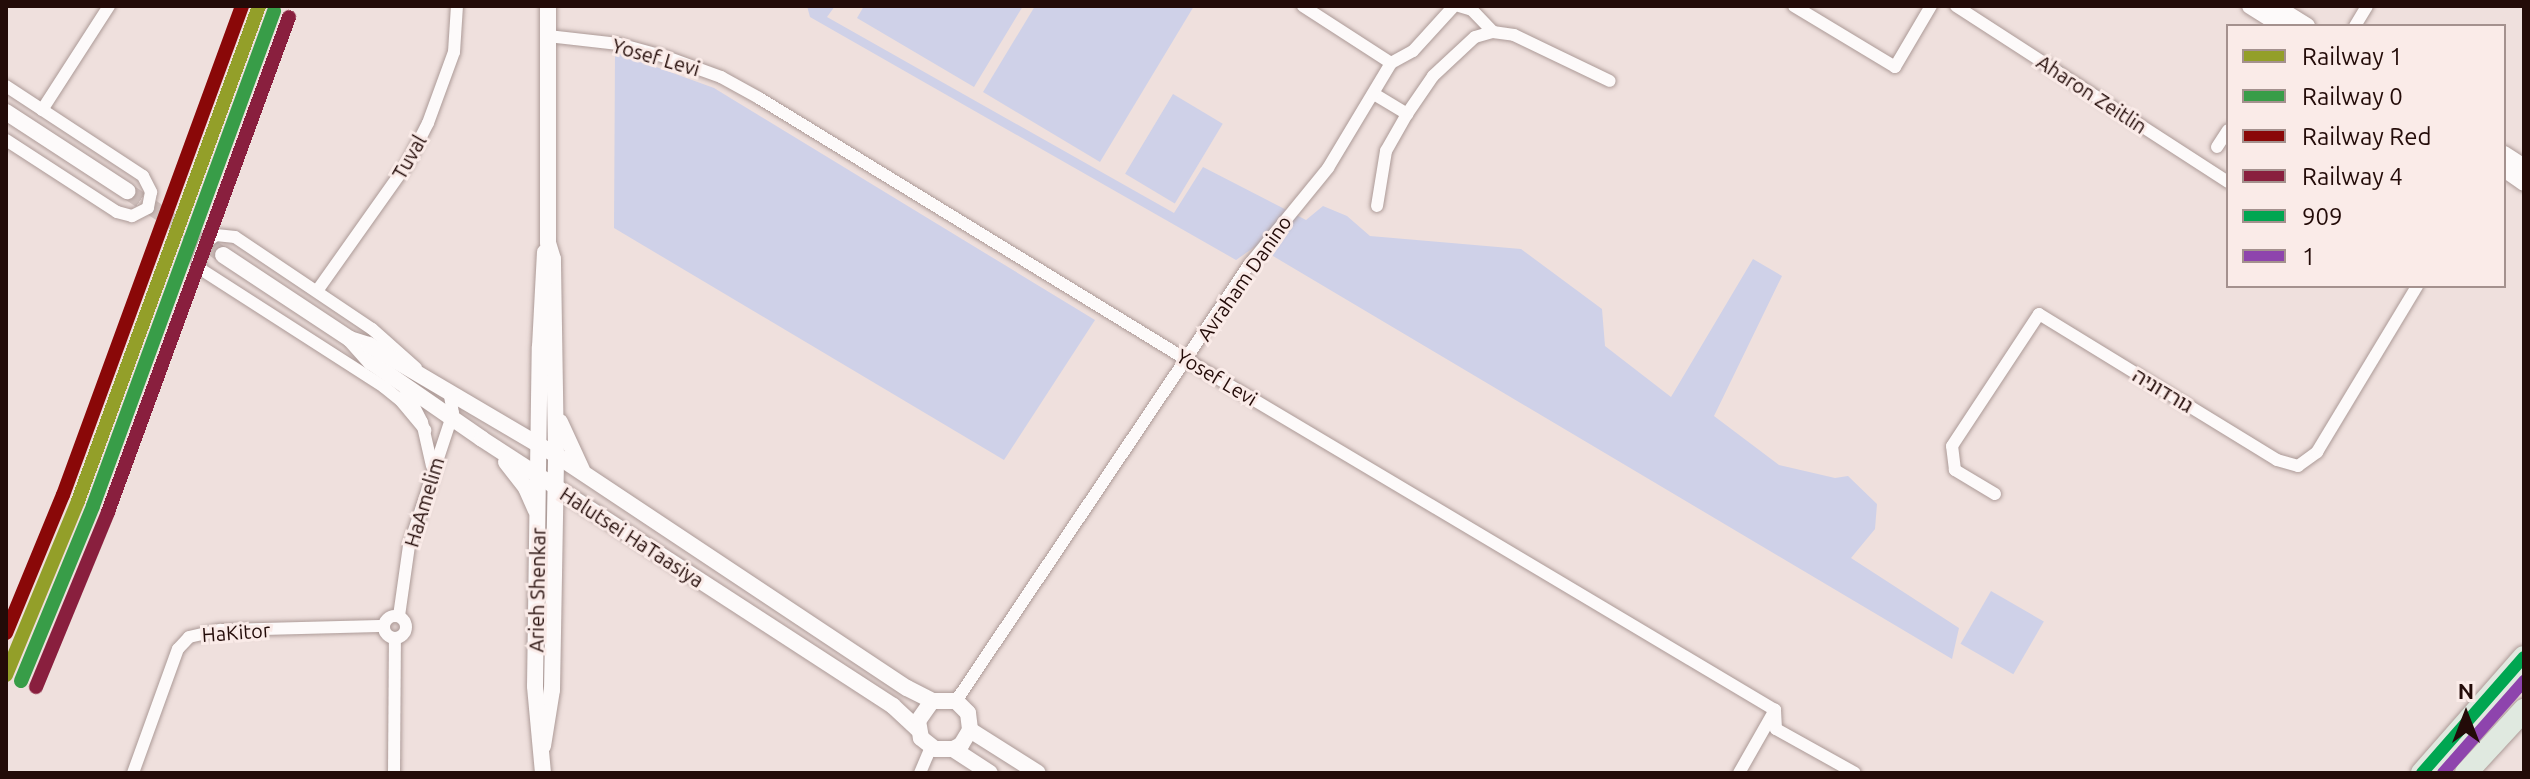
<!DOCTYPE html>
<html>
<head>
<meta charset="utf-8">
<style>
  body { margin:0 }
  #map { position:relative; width:2530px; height:779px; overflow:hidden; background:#efe0dd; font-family:Ubuntu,"Noto Sans Hebrew",sans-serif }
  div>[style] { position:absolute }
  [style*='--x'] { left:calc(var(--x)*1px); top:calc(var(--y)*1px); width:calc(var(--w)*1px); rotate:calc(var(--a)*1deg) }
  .green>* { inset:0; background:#cfd1e8; transform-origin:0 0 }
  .tertiary-tunnel>* { height:16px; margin-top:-8px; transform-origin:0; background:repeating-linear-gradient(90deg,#d0c0bd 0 16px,transparent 0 24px) }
  .roads { filter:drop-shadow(0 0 2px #ac9a97) drop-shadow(0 0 2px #ac9a97) }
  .minor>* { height:12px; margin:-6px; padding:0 6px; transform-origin:6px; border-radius:6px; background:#fdfafa }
  .minor>.ring { margin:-6px; padding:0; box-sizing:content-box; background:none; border:12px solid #fdfafa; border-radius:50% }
  .tertiary>* { height:16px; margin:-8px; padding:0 8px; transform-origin:8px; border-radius:8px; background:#fdfafa }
  .trunk>* { height:22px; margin:-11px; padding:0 11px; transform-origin:11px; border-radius:11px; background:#e0e9e0 }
  .bus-1>* { height:12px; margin:-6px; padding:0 6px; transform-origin:6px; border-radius:6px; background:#00a651 }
  .bus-2>* { height:12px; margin:-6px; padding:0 6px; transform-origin:6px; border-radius:6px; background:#8e44ad }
  .rail-1>* { height:14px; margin:-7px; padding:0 7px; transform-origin:7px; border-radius:7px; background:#939f29 }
  .rail-2>* { height:14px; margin:-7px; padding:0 7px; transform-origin:7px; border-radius:7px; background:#389d48 }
  .rail-3>* { height:14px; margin:-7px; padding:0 7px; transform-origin:7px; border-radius:7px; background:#8a0808 }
  .rail-4>* { height:14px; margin:-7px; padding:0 7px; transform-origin:7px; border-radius:7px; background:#891f3e }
  span { translate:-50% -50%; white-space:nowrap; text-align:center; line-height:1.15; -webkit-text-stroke:6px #faebe8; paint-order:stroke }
  .street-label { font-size:20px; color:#230b08 }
  .frame { position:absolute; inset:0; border:8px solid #230b08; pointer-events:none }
  .legend { position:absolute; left:2226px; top:24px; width:280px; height:264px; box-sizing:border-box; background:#faebe8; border:2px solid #a4918e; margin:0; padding:10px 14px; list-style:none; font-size:24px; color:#230b08 }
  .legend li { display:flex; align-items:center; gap:16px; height:40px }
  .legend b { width:40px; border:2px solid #a4918e }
  .north { position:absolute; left:2426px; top:675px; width:80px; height:80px; -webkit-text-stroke:6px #faebe8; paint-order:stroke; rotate:0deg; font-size:22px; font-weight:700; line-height:32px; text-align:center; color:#230b08 }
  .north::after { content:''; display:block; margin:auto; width:28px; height:36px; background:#230b08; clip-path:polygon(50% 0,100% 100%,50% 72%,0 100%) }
</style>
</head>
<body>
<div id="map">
  <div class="green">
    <div style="clip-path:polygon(807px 6px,835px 6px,827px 17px,1174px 213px,1203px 167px,1306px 220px,1323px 206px,1347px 216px,1370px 236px,1521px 249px,1602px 309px,1605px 346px,1671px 397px,1753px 259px,1782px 276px,1714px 416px,1779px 465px,1835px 478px,1848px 476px,1877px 504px,1875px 529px,1851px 558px,1959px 628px,1952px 659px,1256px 246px,1236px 260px,810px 17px)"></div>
    <div style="clip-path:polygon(864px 6px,1023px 6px,974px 87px,857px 18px)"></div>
    <div style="clip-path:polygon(1035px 6px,1194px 6px,1100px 162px,983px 92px)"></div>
    <div style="clip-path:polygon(615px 52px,714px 88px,1095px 320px,1004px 460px,614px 228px)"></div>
    <div style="left:1173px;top:94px;width:58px;height:93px;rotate:31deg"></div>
    <div style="left:1991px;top:591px;width:61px;height:61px;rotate:30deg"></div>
  </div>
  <div class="tertiary-tunnel">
    <div style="--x:127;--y:191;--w:115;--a:33.7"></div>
  </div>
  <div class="roads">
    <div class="minor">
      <div style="--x:1459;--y:6;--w:14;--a:17"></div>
      <div style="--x:1472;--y:10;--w:30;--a:46"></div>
      <div style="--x:1794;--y:6;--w:118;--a:31.1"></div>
      <div style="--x:1895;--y:67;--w:71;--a:-59.5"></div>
      <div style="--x:1956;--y:6;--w:324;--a:32.9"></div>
      <div style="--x:2355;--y:26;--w:23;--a:-59"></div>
      <div style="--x:548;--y:36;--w:71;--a:6.4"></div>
      <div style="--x:619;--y:44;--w:49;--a:15.5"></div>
      <div style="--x:666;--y:57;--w:59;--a:20"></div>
      <div style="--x:721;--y:77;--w:43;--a:28.9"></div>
      <div style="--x:759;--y:98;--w:502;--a:31.47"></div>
      <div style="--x:1187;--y:360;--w:684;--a:30.76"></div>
      <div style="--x:1775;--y:710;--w:19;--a:87"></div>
      <div style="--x:1776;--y:729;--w:90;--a:29.1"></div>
      <div style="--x:1391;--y:63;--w:25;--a:-29"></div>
      <div style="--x:1413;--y:51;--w:61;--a:-47.7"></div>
      <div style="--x:6;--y:86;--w:164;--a:33.3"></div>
      <div style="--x:143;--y:176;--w:18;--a:63"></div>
      <div style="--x:151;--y:192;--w:16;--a:101"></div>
      <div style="--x:148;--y:208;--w:18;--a:153"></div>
      <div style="--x:132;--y:216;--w:16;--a:-165"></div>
      <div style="--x:117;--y:212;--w:132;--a:-147"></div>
      <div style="--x:1374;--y:94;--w:39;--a:31"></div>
      <div style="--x:1407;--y:114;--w:46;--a:-55.6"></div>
      <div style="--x:1433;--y:76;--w:57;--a:-42.9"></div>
      <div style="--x:1475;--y:37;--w:19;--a:-16"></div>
      <div style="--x:1493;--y:32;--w:21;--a:8"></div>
      <div style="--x:1514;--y:35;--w:106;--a:25.6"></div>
      <div style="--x:42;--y:110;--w:124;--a:-57.2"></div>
      <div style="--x:2217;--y:147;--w:20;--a:-57"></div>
      <div style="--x:1377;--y:206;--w:56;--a:-80.7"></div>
      <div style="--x:1386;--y:151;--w:43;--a:-60.4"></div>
      <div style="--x:317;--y:291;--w:156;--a:-54.7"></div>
      <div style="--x:407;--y:164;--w:46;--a:-62.9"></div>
      <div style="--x:428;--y:123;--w:76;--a:-69.9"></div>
      <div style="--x:454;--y:52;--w:46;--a:-86.3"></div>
      <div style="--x:416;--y:368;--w:59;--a:-138.4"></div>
      <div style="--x:372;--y:329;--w:165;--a:-146.1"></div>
      <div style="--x:235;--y:237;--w:19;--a:-174"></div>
      <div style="--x:216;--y:235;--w:15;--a:143"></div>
      <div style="--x:204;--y:244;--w:18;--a:109"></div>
      <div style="--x:198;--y:261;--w:10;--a:66"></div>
      <div style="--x:202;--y:270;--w:216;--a:32.7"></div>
      <div style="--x:384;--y:387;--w:22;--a:39"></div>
      <div style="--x:401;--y:401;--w:38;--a:50"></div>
      <div style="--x:404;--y:387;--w:39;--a:63"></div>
      <div style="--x:422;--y:422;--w:45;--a:77.2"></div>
      <div style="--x:1995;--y:494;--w:47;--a:-149"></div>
      <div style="--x:1955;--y:470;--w:24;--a:-97"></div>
      <div style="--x:1952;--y:446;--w:158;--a:-56.6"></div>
      <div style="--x:2039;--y:314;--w:279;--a:31.5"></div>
      <div style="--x:2277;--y:460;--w:22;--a:16"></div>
      <div style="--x:2298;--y:466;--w:24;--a:-36"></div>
      <div style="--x:2317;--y:452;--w:194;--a:-58.9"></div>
      <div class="ring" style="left:384px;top:616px;width:10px;height:10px"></div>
      <div style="--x:399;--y:616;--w:71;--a:-81.9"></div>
      <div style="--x:409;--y:546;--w:140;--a:-71.7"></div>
      <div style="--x:453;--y:413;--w:22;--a:-100"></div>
      <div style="--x:956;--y:701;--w:525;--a:-56.1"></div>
      <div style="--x:1249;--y:265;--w:125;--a:-50.8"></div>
      <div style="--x:1328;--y:168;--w:122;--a:-59"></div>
      <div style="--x:1391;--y:63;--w:105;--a:-147.1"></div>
      <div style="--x:133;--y:773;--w:132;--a:-70.1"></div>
      <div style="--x:178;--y:649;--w:16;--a:-47"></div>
      <div style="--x:189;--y:637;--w:32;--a:-13"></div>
      <div style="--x:220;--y:630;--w:163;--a:-1.4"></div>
      <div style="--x:394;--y:773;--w:135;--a:-89.6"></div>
      <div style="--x:920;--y:773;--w:28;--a:-67"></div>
      <div style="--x:1739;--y:773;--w:73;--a:-60.3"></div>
    </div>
    <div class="tertiary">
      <div style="--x:2250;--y:6;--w:38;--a:32"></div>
      <div style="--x:2275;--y:6;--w:38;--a:32"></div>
      <div style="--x:6;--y:112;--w:145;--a:33.1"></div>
      <div style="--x:2504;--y:154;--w:24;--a:33"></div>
      <div style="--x:2504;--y:169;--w:24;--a:35"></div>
      <div style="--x:223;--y:255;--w:152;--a:33.5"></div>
      <div style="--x:350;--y:339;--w:31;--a:48"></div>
      <div style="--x:371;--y:362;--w:135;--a:34.7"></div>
      <div style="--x:482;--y:439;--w:490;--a:33"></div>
      <div style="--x:893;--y:706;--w:34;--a:43"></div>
      <div style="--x:350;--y:339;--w:20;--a:18"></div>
      <div style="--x:369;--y:345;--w:217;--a:30.5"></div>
      <div style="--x:556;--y:455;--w:421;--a:33.6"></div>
      <div style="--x:907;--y:688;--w:28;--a:27"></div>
      <div style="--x:932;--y:701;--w:24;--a:0"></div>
      <div style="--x:956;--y:701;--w:17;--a:45"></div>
      <div style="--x:968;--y:713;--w:17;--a:83"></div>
      <div style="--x:970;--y:730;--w:17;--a:121"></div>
      <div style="--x:961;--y:745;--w:9;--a:153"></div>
      <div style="--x:953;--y:749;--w:18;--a:180"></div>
      <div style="--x:935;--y:749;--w:18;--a:-142"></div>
      <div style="--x:921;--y:738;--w:17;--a:-100"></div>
      <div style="--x:918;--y:721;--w:24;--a:-55"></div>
      <div style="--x:560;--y:422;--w:53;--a:65.4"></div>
      <div style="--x:506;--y:462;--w:33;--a:52"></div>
      <div style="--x:526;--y:488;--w:24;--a:66"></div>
      <div style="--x:970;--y:730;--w:80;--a:32.3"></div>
      <div style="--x:543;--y:746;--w:57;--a:-80.9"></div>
      <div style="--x:552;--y:690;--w:235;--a:-89"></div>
      <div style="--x:556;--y:455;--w:196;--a:-90.9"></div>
      <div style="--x:553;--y:259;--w:17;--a:-107"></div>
      <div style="--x:548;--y:243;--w:237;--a:-90"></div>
      <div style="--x:953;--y:749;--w:44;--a:33"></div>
      <div style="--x:543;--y:773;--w:87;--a:-95.3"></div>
      <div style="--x:535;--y:686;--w:339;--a:-89.2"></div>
      <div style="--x:540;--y:347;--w:95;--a:-87"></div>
    </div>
    <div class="trunk">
      <div style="--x:2422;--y:773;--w:154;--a:-48.7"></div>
      <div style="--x:2466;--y:773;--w:86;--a:-47.4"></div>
    </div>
  </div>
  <div class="bus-1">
    <div style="--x:2422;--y:773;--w:154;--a:-48.7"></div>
  </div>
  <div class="bus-2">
    <div style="--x:2443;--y:773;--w:123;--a:-48.6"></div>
  </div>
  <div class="rail-1">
    <div style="--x:6;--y:675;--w:188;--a:-67.5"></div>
    <div style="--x:78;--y:501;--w:527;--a:-69.91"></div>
  </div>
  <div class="rail-2">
    <div style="--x:21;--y:681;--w:189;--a:-67.6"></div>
    <div style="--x:93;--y:506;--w:527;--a:-69.91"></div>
  </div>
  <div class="rail-3">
    <div style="--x:6;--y:633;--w:149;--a:-67.6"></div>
    <div style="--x:63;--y:495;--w:521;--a:-69.89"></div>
  </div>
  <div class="rail-4">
    <div style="--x:36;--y:687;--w:189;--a:-67.6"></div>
    <div style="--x:108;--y:512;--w:527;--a:-69.91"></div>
  </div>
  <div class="street-label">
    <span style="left:656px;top:57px;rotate:16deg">Yosef Levi</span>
    <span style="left:2092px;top:94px;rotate:33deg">Aharon Zeitlin</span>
    <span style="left:409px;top:157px;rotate:-60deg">Tuval</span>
    <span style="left:1244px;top:278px;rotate:-55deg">Avraham Danino</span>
    <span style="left:1217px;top:377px;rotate:31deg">Yosef Levi</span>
    <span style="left:2163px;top:390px;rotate:31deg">גורדוניה</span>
    <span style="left:424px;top:502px;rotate:-73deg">HaAmelim</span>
    <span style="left:632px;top:537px;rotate:33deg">Halutsei HaTaasiya</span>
    <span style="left:537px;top:590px;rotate:-89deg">Arieh Shenkar</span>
    <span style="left:236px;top:632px;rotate:-4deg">HaKitor</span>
  </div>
  <div class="frame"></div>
  <ul class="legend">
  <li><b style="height:10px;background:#939f29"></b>Railway 1</li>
  <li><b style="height:10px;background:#389d48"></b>Railway 0</li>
  <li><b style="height:10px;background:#8a0808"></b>Railway Red</li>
  <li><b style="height:10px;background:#891f3e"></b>Railway 4</li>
  <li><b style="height:10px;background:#00a651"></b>909</li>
  <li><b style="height:10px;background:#8e44ad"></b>1</li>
  </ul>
  <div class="north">N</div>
</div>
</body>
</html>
